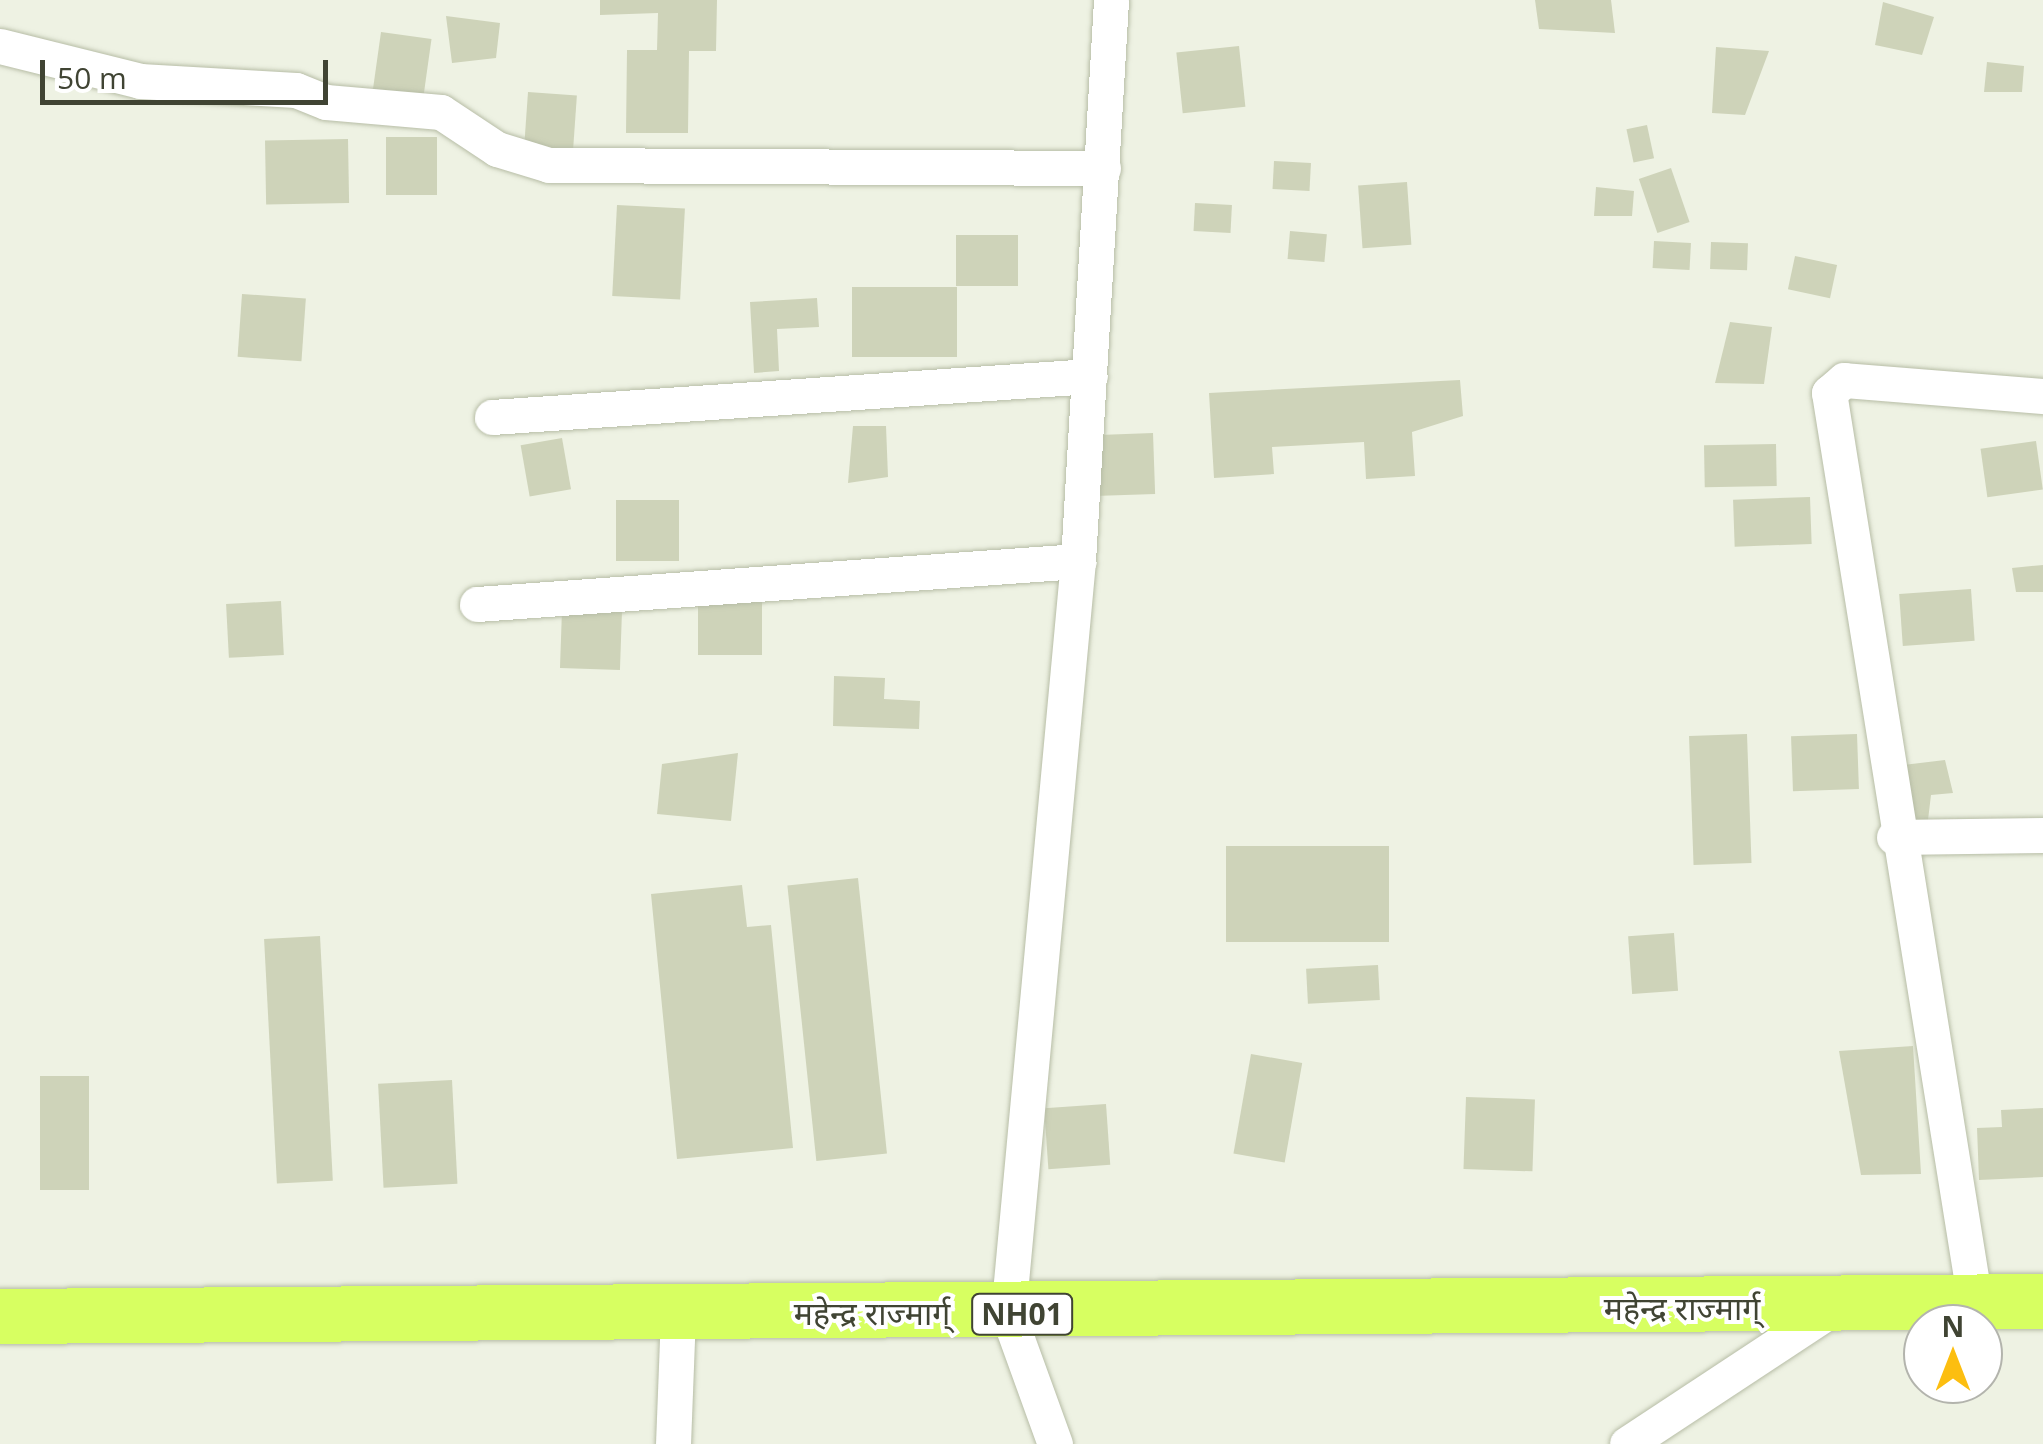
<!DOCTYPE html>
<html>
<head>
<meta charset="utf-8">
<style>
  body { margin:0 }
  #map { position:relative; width:2043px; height:1444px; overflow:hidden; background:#eef2e3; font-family:"Open Sans","Noto Sans Devanagari",sans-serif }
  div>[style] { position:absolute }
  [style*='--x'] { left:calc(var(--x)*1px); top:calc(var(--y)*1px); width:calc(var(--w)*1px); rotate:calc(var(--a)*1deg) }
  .building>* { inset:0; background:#ced3b9; transform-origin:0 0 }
  .roads { filter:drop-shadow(0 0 2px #b7bda6) drop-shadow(0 0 2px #b7bda6) }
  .street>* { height:35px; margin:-17.5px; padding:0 17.5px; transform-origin:17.5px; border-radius:17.5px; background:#fff }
  .highway>* { height:55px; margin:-27.5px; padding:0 27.5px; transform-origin:27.5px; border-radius:27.5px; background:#d7ff61 }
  span { translate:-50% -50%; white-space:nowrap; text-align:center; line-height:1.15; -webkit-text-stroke:8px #fff; paint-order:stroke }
  .shield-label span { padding:2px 8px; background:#fff; border:2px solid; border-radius:8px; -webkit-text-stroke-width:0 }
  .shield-label { font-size:30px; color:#404433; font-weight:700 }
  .street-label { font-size:32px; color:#404433 }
  .north { position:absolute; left:1903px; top:1304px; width:100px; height:100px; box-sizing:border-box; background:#fff; border:2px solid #b3b4ad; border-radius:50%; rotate:0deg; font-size:28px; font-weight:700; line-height:40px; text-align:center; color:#404433 }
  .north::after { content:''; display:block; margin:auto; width:35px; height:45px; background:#fcbe10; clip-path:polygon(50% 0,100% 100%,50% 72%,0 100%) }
  .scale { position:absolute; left:40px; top:60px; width:288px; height:45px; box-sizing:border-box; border:5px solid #404433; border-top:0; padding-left:12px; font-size:30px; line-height:35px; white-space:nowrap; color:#404433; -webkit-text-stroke:8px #fff; paint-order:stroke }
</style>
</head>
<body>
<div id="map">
  <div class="building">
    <div style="clip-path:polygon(600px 0,717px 0,716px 51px,689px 51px,688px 133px,626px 133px,627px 50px,657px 50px,658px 13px,600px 15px)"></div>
    <div style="clip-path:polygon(1535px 0,1611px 0,1615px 33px,1539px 29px)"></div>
    <div style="clip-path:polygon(1883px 2px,1934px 17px,1922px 55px,1875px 45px)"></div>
    <div style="clip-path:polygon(446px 16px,500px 23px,496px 58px,452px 63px)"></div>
    <div style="left:381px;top:32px;width:51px;height:64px;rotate:8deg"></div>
    <div style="left:1239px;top:46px;width:61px;height:63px;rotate:84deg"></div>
    <div style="clip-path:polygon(1716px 47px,1769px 51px,1745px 115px,1712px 113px)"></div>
    <div style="clip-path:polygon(1987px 62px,2024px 66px,2022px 92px,1984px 92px)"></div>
    <div style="left:528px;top:92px;width:49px;height:55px;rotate:4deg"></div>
    <div style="left:1647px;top:125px;width:34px;height:21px;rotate:78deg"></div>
    <div style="left:386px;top:137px;width:51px;height:58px"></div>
    <div style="left:348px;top:139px;width:64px;height:83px;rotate:89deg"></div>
    <div style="left:1274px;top:161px;width:37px;height:28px;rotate:3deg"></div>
    <div style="left:1671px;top:168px;width:57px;height:34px;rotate:71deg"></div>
    <div style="left:1407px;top:182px;width:63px;height:49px;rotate:86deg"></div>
    <div style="clip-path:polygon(1596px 187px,1634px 191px,1632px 216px,1594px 216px)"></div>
    <div style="left:1195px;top:203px;width:37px;height:28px;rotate:3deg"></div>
    <div style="left:617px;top:205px;width:68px;height:91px;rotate:3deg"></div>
    <div style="left:1290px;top:231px;width:37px;height:28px;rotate:5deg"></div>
    <div style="left:1018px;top:235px;width:51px;height:62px;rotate:90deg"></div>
    <div style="left:1654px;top:241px;width:37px;height:27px;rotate:3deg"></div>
    <div style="left:1711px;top:242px;width:37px;height:27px;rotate:2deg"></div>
    <div style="left:1795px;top:256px;width:43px;height:34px;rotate:12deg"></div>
    <div style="left:852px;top:287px;width:105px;height:70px"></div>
    <div style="left:242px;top:294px;width:64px;height:63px;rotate:4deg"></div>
    <div style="clip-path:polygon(817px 298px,819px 327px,777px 329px,779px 371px,754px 373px,750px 302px)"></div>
    <div style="clip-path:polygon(1730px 322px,1772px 327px,1764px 384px,1715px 383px)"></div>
    <div style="clip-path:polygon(1460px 380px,1463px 416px,1412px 432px,1415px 476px,1366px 479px,1364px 442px,1272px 447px,1274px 474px,1214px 478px,1209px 393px)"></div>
    <div style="clip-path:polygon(853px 426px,886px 426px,888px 477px,848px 483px)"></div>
    <div style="left:1153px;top:433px;width:61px;height:61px;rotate:88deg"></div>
    <div style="left:562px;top:438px;width:52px;height:42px;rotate:80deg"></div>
    <div style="left:2036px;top:441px;width:49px;height:56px;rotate:82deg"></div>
    <div style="left:1776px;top:444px;width:42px;height:72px;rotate:89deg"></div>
    <div style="left:1810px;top:497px;width:47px;height:77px;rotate:88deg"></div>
    <div style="left:616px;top:500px;width:63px;height:61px"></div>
    <div style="clip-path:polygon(2043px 565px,2043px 592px,2016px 592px,2012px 568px)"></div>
    <div style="left:1971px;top:589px;width:52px;height:72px;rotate:86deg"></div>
    <div style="left:762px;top:596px;width:59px;height:64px;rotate:90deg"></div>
    <div style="left:281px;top:601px;width:54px;height:55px;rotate:87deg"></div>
    <div style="left:562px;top:610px;width:60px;height:58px;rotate:2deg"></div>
    <div style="clip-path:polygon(834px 676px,885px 678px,884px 699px,920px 701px,919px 729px,833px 726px)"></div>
    <div style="left:1747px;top:734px;width:129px;height:58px;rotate:88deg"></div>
    <div style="left:1857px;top:734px;width:55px;height:66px;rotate:88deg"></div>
    <div style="clip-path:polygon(738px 753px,731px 821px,657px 814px,662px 764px)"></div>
    <div style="clip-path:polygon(1945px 760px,1953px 793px,1931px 795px,1928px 820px,1902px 826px,1895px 766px)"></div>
    <div style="left:1226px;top:846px;width:163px;height:96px"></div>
    <div style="left:858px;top:878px;width:277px;height:71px;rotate:84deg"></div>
    <div style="clip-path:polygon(742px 885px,747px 927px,771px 925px,793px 1148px,677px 1159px,651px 894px)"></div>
    <div style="left:1674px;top:933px;width:58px;height:46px;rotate:86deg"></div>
    <div style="left:320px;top:936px;width:245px;height:56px;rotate:87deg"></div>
    <div style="left:1378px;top:965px;width:35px;height:72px;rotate:87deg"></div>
    <div style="clip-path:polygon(1913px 1046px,1921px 1174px,1861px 1175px,1839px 1051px)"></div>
    <div style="left:1251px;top:1054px;width:52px;height:101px;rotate:10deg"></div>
    <div style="left:40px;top:1076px;width:49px;height:114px"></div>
    <div style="left:452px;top:1080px;width:104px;height:74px;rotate:87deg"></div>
    <div style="left:1466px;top:1097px;width:69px;height:72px;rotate:2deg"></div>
    <div style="left:1106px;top:1104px;width:61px;height:62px;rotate:86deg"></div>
    <div style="clip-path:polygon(2043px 1108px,2043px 1177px,1979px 1180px,1977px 1128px,2002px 1127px,2001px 1110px)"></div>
  </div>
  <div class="roads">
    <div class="street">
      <div style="--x:0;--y:46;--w:144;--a:14"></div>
      <div style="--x:140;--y:81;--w:156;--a:3.3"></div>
      <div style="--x:296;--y:90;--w:32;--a:22"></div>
      <div style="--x:326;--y:102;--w:115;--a:5"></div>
      <div style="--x:441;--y:112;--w:67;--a:33.5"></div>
      <div style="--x:497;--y:149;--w:54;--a:17.1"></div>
      <div style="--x:549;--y:165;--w:554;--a:0.31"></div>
      <div style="--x:492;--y:417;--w:599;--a:-3.92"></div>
      <div style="--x:477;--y:604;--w:603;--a:-4.09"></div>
      <div style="--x:1894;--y:837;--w:149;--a:-0.8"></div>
      <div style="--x:1975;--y:1302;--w:921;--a:-99.12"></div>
      <div style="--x:1829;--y:393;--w:20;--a:-41"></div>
      <div style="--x:1844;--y:380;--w:200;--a:4.6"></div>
      <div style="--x:673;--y:1444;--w:132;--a:-87.8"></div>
      <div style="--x:1055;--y:1444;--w:138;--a:-109.9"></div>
      <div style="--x:1008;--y:1314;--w:756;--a:-84.69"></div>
      <div style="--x:1078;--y:561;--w:562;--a:-86.63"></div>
      <div style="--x:1627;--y:1444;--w:249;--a:-33.4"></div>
    </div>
    <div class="highway">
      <div style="--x:0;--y:1316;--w:2043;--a:-0.42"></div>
    </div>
  </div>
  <div class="shield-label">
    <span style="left:1022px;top:1314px">NH01</span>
  </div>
  <div class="street-label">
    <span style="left:1682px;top:1308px">महेन्द्र राज्मार्ग्</span>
    <span style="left:872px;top:1313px">महेन्द्र राज्मार्ग्</span>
  </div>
  <div class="north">N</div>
  <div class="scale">50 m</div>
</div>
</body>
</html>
